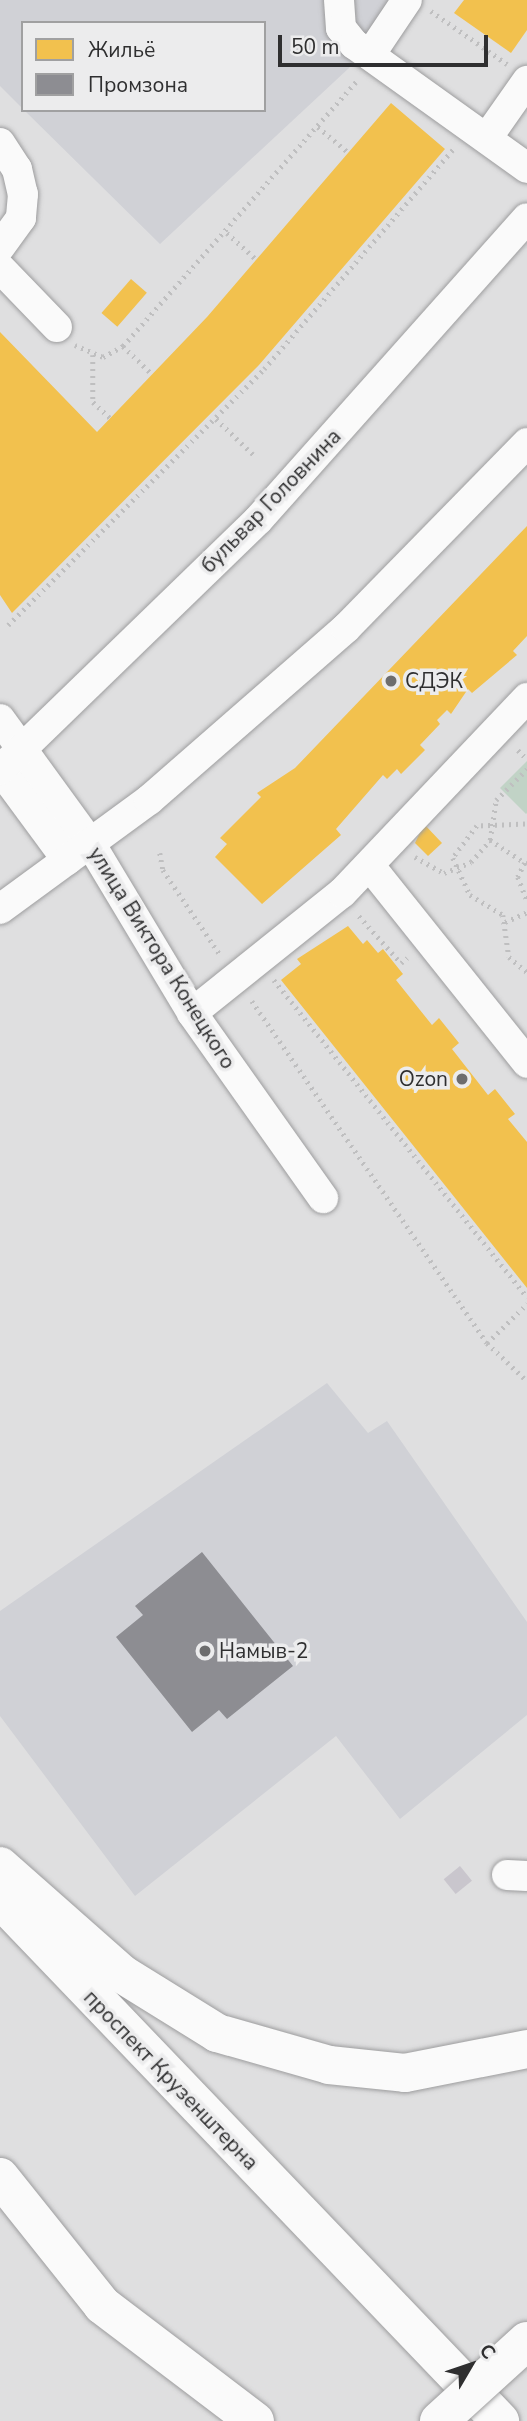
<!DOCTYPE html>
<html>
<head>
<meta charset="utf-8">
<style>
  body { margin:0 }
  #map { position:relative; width:527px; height:2421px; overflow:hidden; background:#dfdfe0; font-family:"Nunito Sans",sans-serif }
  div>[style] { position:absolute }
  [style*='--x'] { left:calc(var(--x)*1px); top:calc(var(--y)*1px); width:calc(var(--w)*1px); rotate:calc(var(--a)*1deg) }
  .built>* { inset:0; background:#d0d1d6 }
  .green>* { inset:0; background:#c1d3c6 }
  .homes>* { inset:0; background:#f2c14e; transform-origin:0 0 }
  .industry>* { inset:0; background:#8d8d92 }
  .building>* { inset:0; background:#c9c6cd; transform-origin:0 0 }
  .path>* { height:4.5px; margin-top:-2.25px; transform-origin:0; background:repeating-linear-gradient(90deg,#bfbfc0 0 2px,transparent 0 7px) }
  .roads { filter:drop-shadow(0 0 2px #9d9d9e) drop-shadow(0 0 2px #9d9d9e) }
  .minor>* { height:30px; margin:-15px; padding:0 15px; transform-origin:15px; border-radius:15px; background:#fafafa }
  .major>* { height:38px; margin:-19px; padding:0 19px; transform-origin:19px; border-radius:19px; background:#fafafa }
  .bridges { filter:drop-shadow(0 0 2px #9d9d9e) drop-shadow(0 0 2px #9d9d9e) }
  .highway-bridge>* { height:38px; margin:-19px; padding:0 19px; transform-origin:19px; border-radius:19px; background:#fafafa }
  .dots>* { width:19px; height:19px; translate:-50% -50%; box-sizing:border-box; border:4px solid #ececed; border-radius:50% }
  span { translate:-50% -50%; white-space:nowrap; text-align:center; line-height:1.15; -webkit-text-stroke:7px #ececed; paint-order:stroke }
  .street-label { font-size:21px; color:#2f2f30 }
  .poi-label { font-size:21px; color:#2f2f30 }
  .left { translate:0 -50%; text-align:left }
  .right { translate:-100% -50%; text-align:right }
  .legend { position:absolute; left:21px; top:21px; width:245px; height:91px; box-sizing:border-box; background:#ececed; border:2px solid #a0a0a1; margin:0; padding:9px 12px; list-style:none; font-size:21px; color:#2f2f30 }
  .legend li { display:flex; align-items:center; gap:14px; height:35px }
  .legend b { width:35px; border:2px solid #a0a0a1 }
  .north { position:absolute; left:436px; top:2330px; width:70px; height:70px; -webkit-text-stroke:5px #ececed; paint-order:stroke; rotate:51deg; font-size:19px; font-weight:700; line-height:28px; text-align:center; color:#2f2f30 }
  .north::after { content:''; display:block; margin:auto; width:24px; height:32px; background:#2f2f30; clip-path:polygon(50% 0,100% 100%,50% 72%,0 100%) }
  .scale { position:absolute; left:278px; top:35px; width:210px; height:32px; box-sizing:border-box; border:4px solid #2f2f30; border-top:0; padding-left:9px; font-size:21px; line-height:24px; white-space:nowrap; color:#2f2f30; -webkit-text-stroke:5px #ececed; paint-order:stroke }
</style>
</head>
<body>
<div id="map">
  <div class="built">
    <div style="clip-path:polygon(0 0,395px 0,349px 68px,160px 244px,24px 110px,264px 110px,264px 23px,23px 23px,23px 109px,0 86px)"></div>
    <div style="clip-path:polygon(327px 1383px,368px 1433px,387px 1421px,527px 1622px,527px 1715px,400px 1819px,336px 1736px,135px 1896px,0 1716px,0 1611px)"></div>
  </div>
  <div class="green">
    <div style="clip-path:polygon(527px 761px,527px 813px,526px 814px,500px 788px)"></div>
  </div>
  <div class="homes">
    <div style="clip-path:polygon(464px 0,527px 0,527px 30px,511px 53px,454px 13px)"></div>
    <div style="clip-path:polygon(391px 103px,445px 149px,259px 365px,12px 613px,0 595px,0 332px,97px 432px,207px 317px)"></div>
    <div style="left:131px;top:279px;width:21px;height:45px;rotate:41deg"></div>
    <div style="clip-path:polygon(527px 526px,527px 636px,513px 651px,517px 655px,472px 693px,468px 689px,451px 714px,447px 710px,437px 720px,440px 724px,420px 745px,425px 750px,401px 774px,397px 769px,387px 779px,383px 775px,336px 829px,341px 835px,262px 904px,215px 857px,227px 844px,220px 838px,261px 797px,257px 793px,295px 768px)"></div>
    <div style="clip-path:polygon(424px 824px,442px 843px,428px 856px,415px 843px)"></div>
    <div style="clip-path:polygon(348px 926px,363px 944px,367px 940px,378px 953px,383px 949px,403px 974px,396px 980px,432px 1025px,439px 1018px,459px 1043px,452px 1049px,488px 1095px,495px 1089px,515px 1114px,508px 1119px,527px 1142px,527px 1288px,281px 980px,301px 964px,297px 959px)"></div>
  </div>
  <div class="industry">
    <div style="clip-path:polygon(202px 1552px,293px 1666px,227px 1719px,219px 1710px,192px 1732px,116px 1637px,143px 1615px,135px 1606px)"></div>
  </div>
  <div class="building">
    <div style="left:460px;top:1866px;width:19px;height:21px;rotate:51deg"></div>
  </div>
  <div class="path">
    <div style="--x:431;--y:11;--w:93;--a:34.9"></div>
    <div style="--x:318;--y:127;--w:40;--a:40"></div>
    <div style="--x:227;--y:233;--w:40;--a:42"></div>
    <div style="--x:75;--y:345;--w:30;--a:23"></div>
    <div style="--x:103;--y:357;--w:23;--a:-29"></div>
    <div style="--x:123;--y:346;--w:354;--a:-48.6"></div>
    <div style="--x:123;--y:346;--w:40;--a:44"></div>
    <div style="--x:93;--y:355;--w:47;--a:90"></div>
    <div style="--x:93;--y:402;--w:23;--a:43"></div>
    <div style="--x:216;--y:419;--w:52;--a:43.5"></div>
    <div style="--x:8;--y:625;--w:362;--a:-45"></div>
    <div style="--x:264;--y:369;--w:290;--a:-49.3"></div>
    <div style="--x:518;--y:750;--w:13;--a:45"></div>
    <div style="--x:525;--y:824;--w:48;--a:177.6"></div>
    <div style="--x:477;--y:826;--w:40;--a:127"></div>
    <div style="--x:453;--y:858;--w:41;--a:65.3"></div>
    <div style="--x:470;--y:895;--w:39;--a:31"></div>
    <div style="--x:503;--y:915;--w:42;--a:81.9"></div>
    <div style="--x:509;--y:957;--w:23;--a:40"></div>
    <div style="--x:490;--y:840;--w:44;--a:33"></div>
    <div style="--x:160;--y:853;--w:17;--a:80"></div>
    <div style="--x:163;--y:870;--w:104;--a:56"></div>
    <div style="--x:415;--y:857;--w:33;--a:29"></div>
    <div style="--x:444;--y:873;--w:29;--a:-22"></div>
    <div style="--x:471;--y:862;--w:29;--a:-49"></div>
    <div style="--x:490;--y:840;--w:40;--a:-81.5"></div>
    <div style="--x:496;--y:800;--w:44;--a:-45"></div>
    <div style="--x:525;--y:863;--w:16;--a:117"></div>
    <div style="--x:518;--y:877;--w:25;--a:69"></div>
    <div style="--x:359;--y:916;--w:63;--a:48.2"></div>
    <div style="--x:401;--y:963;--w:8;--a:-40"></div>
    <div style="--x:505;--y:922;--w:24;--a:-24"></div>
    <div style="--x:274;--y:980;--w:406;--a:51.4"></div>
    <div style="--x:252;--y:1001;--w:415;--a:55.5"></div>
    <div style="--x:487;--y:1343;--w:55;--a:43.5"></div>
    <div style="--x:487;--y:1343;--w:56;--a:-44.3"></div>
  </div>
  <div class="roads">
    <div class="minor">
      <div style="--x:339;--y:0;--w:28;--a:86"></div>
      <div style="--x:341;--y:28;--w:21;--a:51"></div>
      <div style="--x:354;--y:44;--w:213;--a:35.6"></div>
      <div style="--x:370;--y:55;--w:66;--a:-56.1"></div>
      <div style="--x:487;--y:138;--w:70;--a:-54.9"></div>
      <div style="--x:0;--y:143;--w:31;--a:57"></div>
      <div style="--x:17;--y:169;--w:26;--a:77"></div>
      <div style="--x:23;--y:194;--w:24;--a:95"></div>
      <div style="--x:21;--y:218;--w:36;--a:126"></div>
      <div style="--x:0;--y:268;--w:82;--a:46"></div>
      <div style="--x:0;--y:719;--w:153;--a:54"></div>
      <div style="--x:90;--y:843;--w:198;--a:59"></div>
      <div style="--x:192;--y:1013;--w:227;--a:54.7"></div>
      <div style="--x:0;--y:769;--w:113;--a:53.6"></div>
      <div style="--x:0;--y:770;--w:359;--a:-44.1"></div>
      <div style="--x:258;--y:520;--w:404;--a:-48.3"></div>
      <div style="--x:370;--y:866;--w:252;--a:51.4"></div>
      <div style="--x:0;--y:909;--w:185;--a:-36.2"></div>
      <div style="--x:149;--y:800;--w:262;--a:-41.1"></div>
      <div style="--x:346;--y:628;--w:259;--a:-45.6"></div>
      <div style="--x:192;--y:1013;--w:192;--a:-38.7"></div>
      <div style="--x:342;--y:893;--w:269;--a:-46.5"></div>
      <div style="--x:507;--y:1875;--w:20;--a:3"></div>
    </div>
    <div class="major">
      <div style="--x:0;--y:1866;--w:163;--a:41.5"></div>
      <div style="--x:122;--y:1974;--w:112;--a:31.8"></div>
      <div style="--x:217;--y:2033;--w:116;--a:15.9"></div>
      <div style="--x:329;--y:2065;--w:76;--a:6"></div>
      <div style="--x:405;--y:2073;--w:124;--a:-11.1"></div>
      <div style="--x:0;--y:1899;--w:723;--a:46.23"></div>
      <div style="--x:0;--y:2177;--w:164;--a:51.4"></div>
      <div style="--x:102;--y:2305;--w:192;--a:37.2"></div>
    </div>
  </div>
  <div class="bridges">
    <div class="highway-bridge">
      <div style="--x:439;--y:2421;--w:119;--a:-42.3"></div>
    </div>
  </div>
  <div class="dots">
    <div style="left:391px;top:681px;background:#6d6d6e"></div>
    <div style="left:462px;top:1079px;background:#6d6d6e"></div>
    <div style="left:205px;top:1651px;background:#6d6d6e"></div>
  </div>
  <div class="street-label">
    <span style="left:271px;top:501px;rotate:-46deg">бульвар Головнина</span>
    <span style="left:162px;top:958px;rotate:58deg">улица Виктора Конецкого</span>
    <span style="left:171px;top:2080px;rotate:46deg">проспект Крузенштерна</span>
  </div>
  <div class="poi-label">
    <span class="left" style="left:405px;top:681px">СДЭК</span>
    <span class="right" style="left:448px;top:1079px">Ozon</span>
    <span class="left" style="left:219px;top:1651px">Намыв-2</span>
  </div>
  <ul class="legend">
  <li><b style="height:19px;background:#f2c14e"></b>Жильё</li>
  <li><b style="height:19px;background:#8d8d92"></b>Промзона</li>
  </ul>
  <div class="north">С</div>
  <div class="scale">50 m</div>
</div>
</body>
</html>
